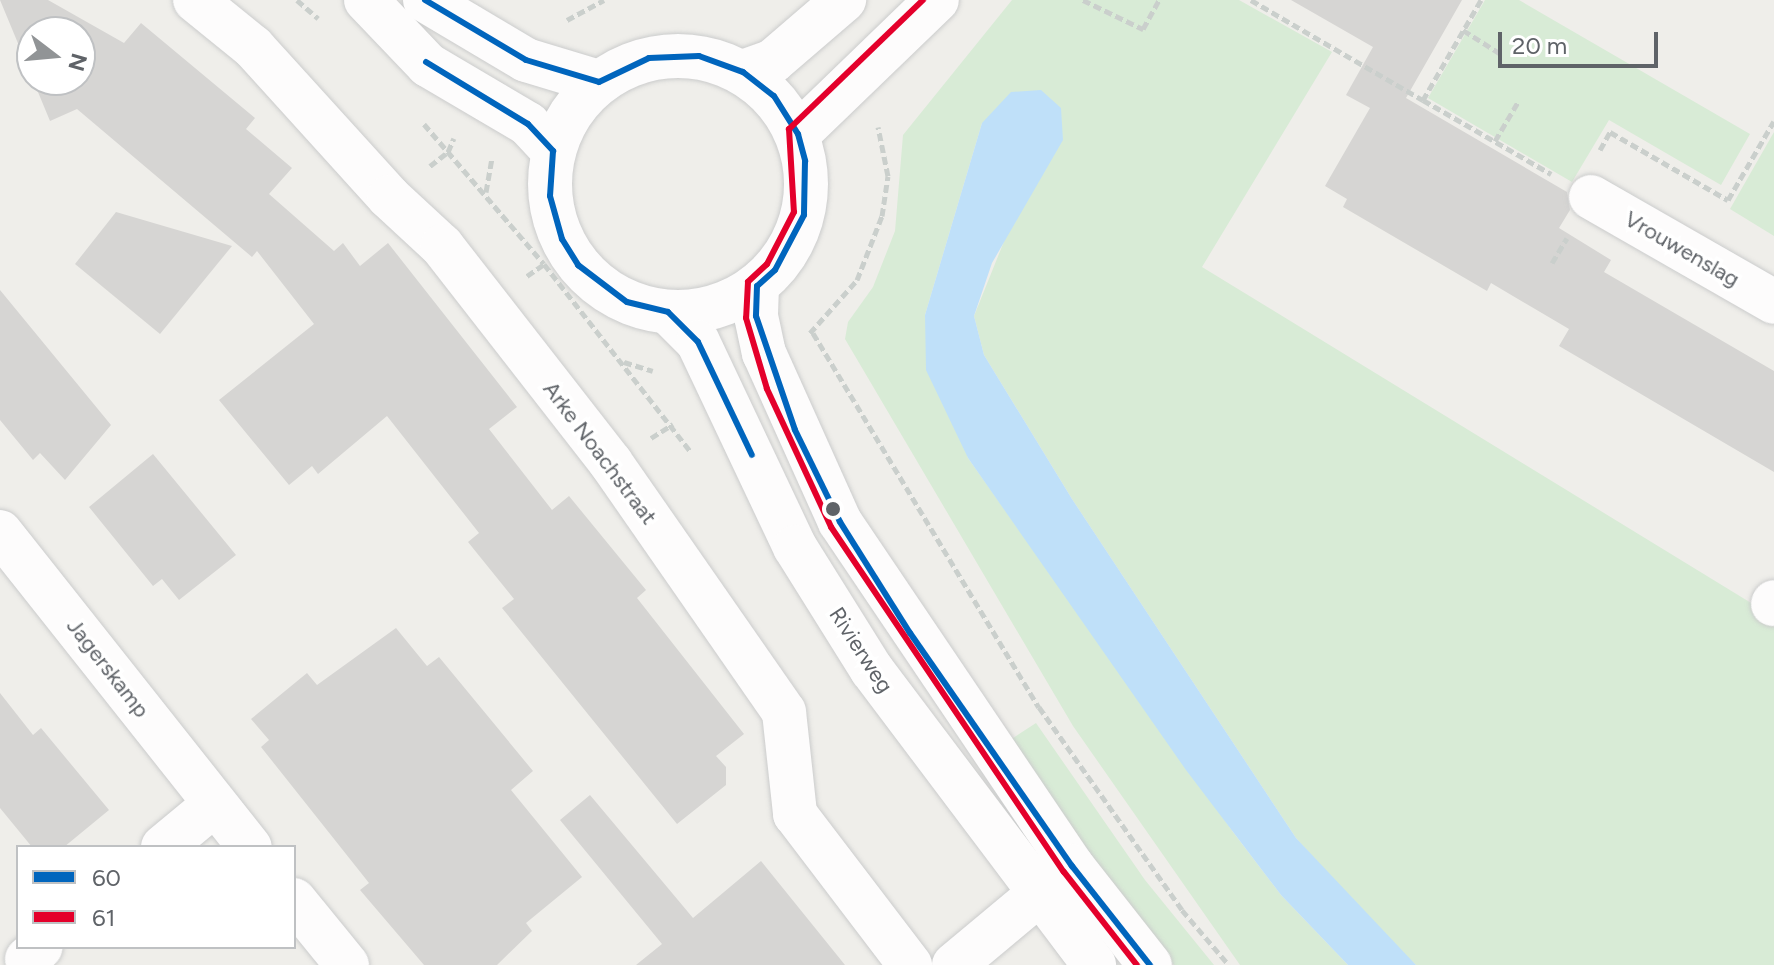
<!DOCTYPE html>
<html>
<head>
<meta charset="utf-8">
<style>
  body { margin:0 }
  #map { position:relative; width:1774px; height:965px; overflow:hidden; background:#efeeea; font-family:Figtree,sans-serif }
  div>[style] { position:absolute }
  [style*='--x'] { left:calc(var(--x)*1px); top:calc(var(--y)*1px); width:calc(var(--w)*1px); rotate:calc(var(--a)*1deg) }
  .green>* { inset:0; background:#d8ebd6 }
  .water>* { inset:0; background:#bfe0f9 }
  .building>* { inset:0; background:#d6d5d3 }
  .path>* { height:5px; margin-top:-2.5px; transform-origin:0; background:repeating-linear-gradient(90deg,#cacfcc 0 8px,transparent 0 12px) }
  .roads { filter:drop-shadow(0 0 2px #cbcccc) drop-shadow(0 0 2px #cbcccc) }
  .minor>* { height:44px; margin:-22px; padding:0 22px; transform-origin:22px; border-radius:22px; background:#fdfcfc }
  .minor>.ring { margin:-22px; padding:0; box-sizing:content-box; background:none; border:44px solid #fdfcfc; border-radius:50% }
  .bus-1>* { height:6px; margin:-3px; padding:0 3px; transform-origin:3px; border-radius:3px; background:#0065bd }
  .bus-2>* { height:6px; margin:-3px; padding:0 3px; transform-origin:3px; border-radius:3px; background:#e4002b }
  .dots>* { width:22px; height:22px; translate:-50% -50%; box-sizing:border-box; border:4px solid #fff; border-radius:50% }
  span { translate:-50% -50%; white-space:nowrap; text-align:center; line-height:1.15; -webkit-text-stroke:7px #fff; paint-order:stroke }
  .street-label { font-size:22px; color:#5f6368 }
  .legend { position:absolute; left:16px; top:845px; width:280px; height:104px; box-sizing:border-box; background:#fff; border:2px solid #bfc1c3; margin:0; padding:10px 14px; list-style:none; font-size:24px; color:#5f6368 }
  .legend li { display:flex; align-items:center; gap:16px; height:40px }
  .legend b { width:40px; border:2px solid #bfc1c3 }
  .north { position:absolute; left:16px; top:16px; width:80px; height:80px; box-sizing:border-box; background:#fff; border:2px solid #bfc1c3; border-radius:50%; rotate:106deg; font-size:22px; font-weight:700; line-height:32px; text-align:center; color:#5f6368 }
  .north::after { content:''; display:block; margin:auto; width:28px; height:36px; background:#919496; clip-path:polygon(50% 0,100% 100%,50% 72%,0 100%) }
  .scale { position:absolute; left:1498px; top:32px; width:160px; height:36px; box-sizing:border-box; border:4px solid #5f6368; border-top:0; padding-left:10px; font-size:24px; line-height:28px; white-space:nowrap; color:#5f6368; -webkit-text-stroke:6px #fff; paint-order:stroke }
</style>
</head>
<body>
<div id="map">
  <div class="green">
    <div style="clip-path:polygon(1012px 0,1239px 0,1332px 52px,1202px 267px,1774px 617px,1774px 965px,1416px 965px,1382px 934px,1296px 838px,1072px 499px,984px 355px,974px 316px,1011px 224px,982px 123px,925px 315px,968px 458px,1233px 832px,1281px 895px,1348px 965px,1240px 965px,1073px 726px,845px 339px,848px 322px,873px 287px,895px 231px,903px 135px)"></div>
    <div style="clip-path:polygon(1485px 0,1519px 0,1750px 134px,1721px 185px,1609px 120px,1572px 182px,1428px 98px)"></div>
    <div style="clip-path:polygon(1774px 132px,1774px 236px,1730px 209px)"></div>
    <div style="clip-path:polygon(1036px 723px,1145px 880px,1214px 965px,1174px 965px,1122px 898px,1010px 740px)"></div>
  </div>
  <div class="water">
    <div style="clip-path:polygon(1041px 90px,1061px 108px,1063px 140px,992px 263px,974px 316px,984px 355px,1072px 499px,1296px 838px,1416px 965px,1348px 965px,1281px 895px,1186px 770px,968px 458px,926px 370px,925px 315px,982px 123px,1011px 92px)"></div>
  </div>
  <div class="building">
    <div style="clip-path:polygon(0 0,48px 0,124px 43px,141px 23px,255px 118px,246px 129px,292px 168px,269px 194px,334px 251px,343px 243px,360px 266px,388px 243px,517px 407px,489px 429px,552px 510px,569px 496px,646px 590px,637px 598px,744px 734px,716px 756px,726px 767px,726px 785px,677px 824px,502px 608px,514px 599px,468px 542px,479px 533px,387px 416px,318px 474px,312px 466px,289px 485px,219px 400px,314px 324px,257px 251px,252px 257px,77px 109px,50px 121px,33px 80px,80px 80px,80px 32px,32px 32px,32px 77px)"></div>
    <div style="clip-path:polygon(1291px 0,1462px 0,1406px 98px,1567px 192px,1570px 210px,1559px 228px,1611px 260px,1604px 272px,1774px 371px,1774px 472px,1559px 346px,1569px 329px,1491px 283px,1487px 291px,1343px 207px,1347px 199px,1325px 186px,1370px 108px,1346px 95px,1373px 47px)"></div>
    <div style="clip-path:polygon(116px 212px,232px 246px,160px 334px,75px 264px)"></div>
    <div style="clip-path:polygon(0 290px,111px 425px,65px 480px,40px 453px,33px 460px,0 420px)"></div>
    <div style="clip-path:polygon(153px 454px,236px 555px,179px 600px,162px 579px,153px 586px,89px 507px)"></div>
    <div style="clip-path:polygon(396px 628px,427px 666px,439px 657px,533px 771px,511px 790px,582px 877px,526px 923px,532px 931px,497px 965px,424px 965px,360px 890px,369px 883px,261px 747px,269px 740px,251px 719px,307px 673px,317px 685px)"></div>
    <div style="clip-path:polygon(0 693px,33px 735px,41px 728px,109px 810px,64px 847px,32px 847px,0 808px)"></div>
    <div style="clip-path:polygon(590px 795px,693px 918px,761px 861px,845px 965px,636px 965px,662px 944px,560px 820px)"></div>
  </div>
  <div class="path">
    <div style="--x:297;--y:0;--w:28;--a:41"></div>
    <div style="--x:1083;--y:0;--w:67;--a:25.8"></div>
    <div style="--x:1143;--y:29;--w:33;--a:-61"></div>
    <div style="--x:1251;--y:0;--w:199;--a:30.2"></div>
    <div style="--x:1481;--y:0;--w:116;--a:120.1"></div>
    <div style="--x:1423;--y:100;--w:148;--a:30"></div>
    <div style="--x:567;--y:20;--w:42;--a:-28.4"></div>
    <div style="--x:1463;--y:30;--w:45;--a:32.3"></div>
    <div style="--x:424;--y:124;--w:184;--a:49.4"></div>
    <div style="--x:544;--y:264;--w:237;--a:52"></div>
    <div style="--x:1495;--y:141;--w:45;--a:-59.5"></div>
    <div style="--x:1600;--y:150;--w:21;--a:-61"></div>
    <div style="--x:1610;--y:132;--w:136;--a:30"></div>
    <div style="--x:1728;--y:200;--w:91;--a:-59.8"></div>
    <div style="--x:430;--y:166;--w:23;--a:-38"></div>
    <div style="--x:448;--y:152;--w:15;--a:-67"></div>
    <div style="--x:486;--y:192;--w:35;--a:-80"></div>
    <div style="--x:1552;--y:263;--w:29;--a:-59"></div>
    <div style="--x:527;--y:276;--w:21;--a:-35"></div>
    <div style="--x:810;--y:333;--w:71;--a:-48.4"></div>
    <div style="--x:857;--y:280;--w:69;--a:-68.7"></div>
    <div style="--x:882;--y:216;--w:40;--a:-81.5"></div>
    <div style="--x:888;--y:176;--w:50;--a:-101.5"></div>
    <div style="--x:813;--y:333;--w:437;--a:58.9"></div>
    <div style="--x:1039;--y:707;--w:248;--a:54.8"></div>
    <div style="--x:1182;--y:910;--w:72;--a:49.5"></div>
    <div style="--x:624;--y:362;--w:30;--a:17"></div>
    <div style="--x:651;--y:438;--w:26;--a:-32"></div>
  </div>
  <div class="roads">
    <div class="minor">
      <div style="--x:195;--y:0;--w:75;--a:39"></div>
      <div style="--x:253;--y:47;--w:202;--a:47.8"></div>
      <div style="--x:389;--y:197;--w:72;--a:42.8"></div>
      <div style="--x:442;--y:246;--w:275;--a:52.1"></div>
      <div style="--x:611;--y:463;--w:303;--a:55.2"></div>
      <div style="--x:784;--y:712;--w:103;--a:83.8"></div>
      <div style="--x:795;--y:814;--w:190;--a:52.7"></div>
      <div style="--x:366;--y:0;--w:90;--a:46.4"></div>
      <div style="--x:428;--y:65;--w:116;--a:30.5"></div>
      <div style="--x:528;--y:124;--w:37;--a:47"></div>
      <div style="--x:425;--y:0;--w:117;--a:30.7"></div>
      <div style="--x:526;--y:60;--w:76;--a:16.8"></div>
      <div class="ring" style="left:550px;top:56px;width:212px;height:212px"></div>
      <div style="--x:743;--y:72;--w:32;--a:-20"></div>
      <div style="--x:773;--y:61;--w:94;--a:-40.7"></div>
      <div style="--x:798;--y:134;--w:193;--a:-44"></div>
      <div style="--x:1591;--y:197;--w:211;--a:29.8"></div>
      <div style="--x:757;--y:286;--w:30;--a:92"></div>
      <div style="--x:756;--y:316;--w:38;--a:78"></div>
      <div style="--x:764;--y:353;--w:185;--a:65.8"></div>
      <div style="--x:840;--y:522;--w:415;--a:56"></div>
      <div style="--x:1072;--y:866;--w:126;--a:51.8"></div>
      <div style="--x:668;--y:312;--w:42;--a:45"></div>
      <div style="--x:698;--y:342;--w:227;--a:64.7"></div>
      <div style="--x:795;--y:547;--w:145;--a:58"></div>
      <div style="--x:872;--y:670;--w:369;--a:53"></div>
      <div style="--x:0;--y:532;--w:402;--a:51.6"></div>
      <div style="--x:1773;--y:604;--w:2;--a:-63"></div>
      <div style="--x:163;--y:847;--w:67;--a:-39.6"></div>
      <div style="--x:294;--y:900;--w:84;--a:50.8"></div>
      <div style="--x:27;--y:959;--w:18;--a:-41"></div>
      <div style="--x:954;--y:965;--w:143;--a:-39.9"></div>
    </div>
  </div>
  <div class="bus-1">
    <div style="--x:425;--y:0;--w:117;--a:30.7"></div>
    <div style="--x:526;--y:60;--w:76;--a:16.8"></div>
    <div style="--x:599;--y:82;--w:55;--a:-25.6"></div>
    <div style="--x:649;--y:58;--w:50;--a:-2.3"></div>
    <div style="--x:699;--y:56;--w:47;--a:20"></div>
    <div style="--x:743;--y:72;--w:39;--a:38"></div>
    <div style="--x:774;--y:96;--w:45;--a:57.7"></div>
    <div style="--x:798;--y:134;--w:28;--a:75"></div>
    <div style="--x:805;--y:161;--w:54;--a:91.1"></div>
    <div style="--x:804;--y:215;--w:62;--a:117.8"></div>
    <div style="--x:775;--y:270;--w:24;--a:138"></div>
    <div style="--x:757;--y:286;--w:30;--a:92"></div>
    <div style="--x:756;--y:316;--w:120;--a:71.1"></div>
    <div style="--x:795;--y:430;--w:102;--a:63.9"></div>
    <div style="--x:840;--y:522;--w:131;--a:57.8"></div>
    <div style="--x:910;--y:633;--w:284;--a:55.2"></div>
    <div style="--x:1072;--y:866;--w:126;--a:51.8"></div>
    <div style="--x:426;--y:62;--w:119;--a:31.3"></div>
    <div style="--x:528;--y:124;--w:37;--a:47"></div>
    <div style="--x:553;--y:151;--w:45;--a:93.8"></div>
    <div style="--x:550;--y:196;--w:45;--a:74.4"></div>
    <div style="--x:562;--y:239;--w:31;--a:58"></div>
    <div style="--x:578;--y:265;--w:61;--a:37.1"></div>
    <div style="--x:627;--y:302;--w:42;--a:13.7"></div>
    <div style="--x:668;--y:312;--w:42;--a:45"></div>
    <div style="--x:698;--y:342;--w:125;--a:64.5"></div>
  </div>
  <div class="bus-2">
    <div style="--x:923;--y:0;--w:186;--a:136.1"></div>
    <div style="--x:789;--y:129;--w:83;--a:86.6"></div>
    <div style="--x:794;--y:212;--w:59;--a:117.4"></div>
    <div style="--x:767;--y:264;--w:26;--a:137"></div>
    <div style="--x:748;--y:282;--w:36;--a:93"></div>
    <div style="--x:746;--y:318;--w:74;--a:73.5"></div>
    <div style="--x:767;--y:389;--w:152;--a:65.1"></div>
    <div style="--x:831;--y:527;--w:416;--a:56"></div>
    <div style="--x:1064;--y:872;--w:118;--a:51.9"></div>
  </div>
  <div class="dots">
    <div style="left:833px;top:509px;background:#5f6368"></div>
  </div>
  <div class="street-label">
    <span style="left:1682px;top:249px;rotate:30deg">Vrouwenslag</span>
    <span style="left:600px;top:453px;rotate:53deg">Arke Noachstraat</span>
    <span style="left:861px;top:650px;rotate:57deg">Rivierweg</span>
    <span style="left:108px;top:668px;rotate:52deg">Jagerskamp</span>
  </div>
  <ul class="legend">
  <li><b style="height:10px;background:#0065bd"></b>60</li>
  <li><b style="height:10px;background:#e4002b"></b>61</li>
  </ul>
  <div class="north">N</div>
  <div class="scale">20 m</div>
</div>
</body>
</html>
